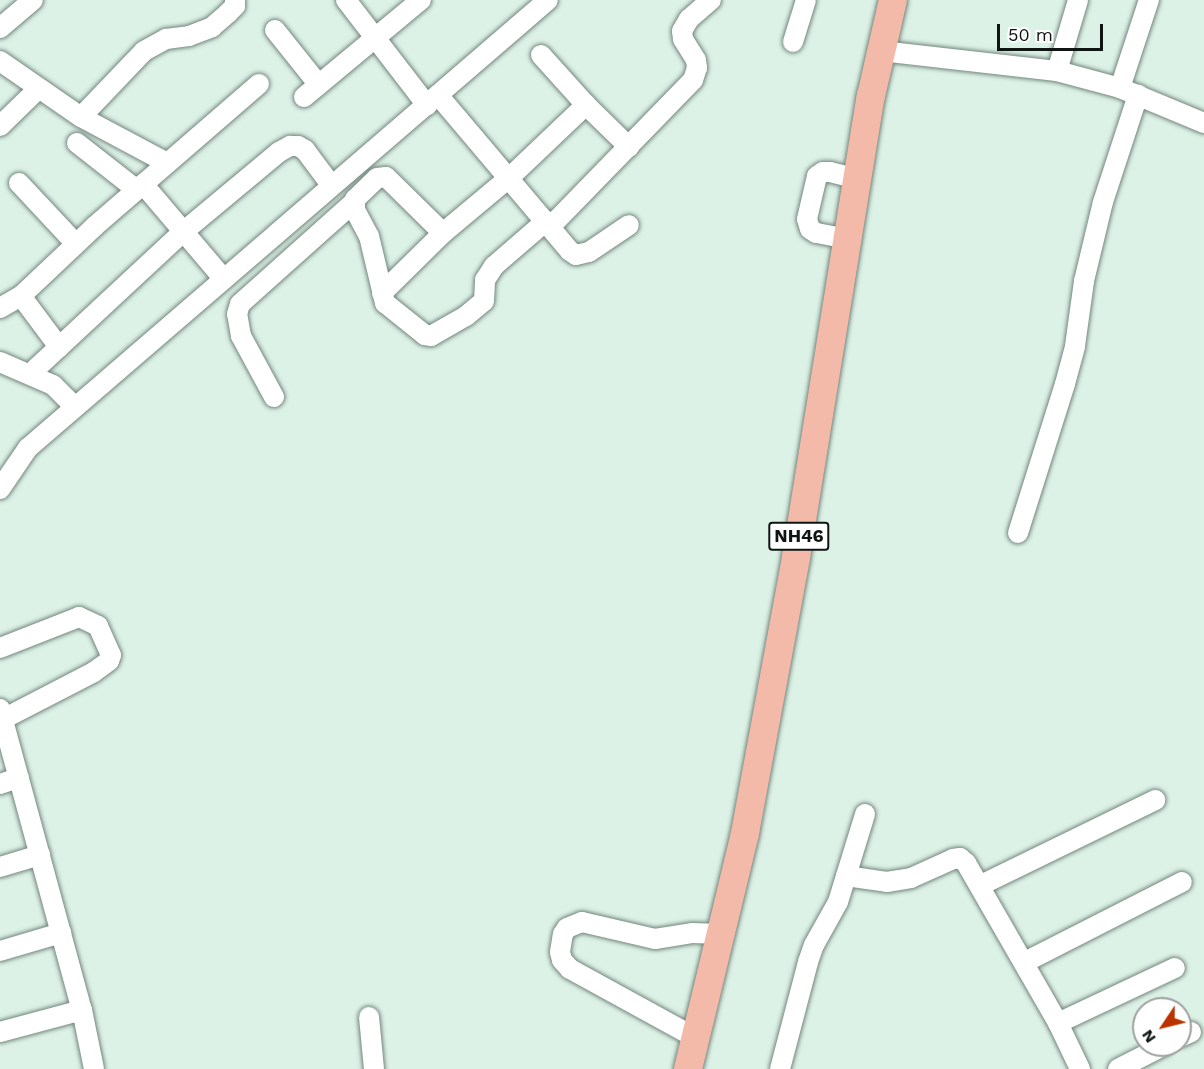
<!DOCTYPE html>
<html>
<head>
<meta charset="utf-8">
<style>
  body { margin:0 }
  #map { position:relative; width:1204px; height:1069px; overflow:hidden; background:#ddf2e7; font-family:"Work Sans",sans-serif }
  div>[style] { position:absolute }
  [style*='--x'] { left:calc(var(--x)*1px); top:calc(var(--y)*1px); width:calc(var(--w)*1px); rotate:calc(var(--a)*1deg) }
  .roads { filter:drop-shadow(0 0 2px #73867d) drop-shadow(0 0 2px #73867d) }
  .minor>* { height:20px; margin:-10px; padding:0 10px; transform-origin:10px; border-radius:10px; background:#fff }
  .highway>* { height:28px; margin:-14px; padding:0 14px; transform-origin:14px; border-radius:14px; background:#f3baaa }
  span { translate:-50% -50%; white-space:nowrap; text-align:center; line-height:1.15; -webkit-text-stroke:5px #fff; paint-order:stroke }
  .shield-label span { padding:2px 4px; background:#fff; border:2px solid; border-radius:4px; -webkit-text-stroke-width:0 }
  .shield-label { font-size:18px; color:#0e1512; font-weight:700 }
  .north { position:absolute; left:1132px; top:997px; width:60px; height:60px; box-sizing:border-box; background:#fff; border:2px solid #9fa1a0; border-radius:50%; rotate:235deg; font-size:16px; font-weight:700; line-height:24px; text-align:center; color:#0e1512 }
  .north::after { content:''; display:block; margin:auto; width:21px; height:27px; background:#b30; clip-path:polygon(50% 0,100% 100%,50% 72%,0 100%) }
  .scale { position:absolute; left:997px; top:24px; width:106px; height:27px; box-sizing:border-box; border:3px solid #0e1512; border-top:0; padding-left:8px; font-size:18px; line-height:21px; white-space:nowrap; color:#0e1512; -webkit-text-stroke:4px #fff; paint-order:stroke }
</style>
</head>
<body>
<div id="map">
  <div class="roads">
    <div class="minor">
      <div style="--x:346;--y:0;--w:133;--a:52.4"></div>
      <div style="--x:0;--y:28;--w:43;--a:-40.3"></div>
      <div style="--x:275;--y:30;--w:70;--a:51.3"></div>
      <div style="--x:793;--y:42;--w:44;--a:-72.8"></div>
      <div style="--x:881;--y:51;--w:177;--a:6.5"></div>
      <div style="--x:1057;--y:71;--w:65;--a:15.1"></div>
      <div style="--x:1120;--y:88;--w:91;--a:22.6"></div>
      <div style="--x:541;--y:55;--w:67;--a:48"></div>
      <div style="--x:586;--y:105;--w:60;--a:44.3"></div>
      <div style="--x:0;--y:61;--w:98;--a:34.7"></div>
      <div style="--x:81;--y:117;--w:98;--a:28.1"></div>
      <div style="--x:1057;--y:71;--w:74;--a:-73.5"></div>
      <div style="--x:1120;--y:88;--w:93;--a:-71.8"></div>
      <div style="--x:438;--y:95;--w:204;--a:49.8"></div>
      <div style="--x:570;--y:251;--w:7;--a:34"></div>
      <div style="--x:576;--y:255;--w:13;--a:-13"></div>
      <div style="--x:589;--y:252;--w:48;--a:-34"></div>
      <div style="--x:304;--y:97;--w:152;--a:-39.7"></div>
      <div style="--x:81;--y:117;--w:91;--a:-46.3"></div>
      <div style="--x:144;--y:51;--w:25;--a:-29"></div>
      <div style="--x:166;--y:39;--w:23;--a:-7"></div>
      <div style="--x:189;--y:36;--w:25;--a:-21"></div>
      <div style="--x:212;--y:27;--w:21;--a:-41"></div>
      <div style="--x:228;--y:13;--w:10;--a:-45"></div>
      <div style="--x:235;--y:6;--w:6;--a:-90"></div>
      <div style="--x:0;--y:126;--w:54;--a:-44.3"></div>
      <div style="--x:77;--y:143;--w:76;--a:38.1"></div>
      <div style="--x:19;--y:183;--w:83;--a:46.9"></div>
      <div style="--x:143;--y:184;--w:123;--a:49.6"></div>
      <div style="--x:550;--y:227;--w:205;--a:-45.8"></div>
      <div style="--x:693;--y:80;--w:13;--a:-72"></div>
      <div style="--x:697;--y:68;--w:8;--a:-97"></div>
      <div style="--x:696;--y:60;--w:25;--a:-122"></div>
      <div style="--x:683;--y:39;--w:8;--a:-97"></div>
      <div style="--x:682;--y:31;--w:14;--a:-60"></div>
      <div style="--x:689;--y:19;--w:29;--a:-41"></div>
      <div style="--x:443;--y:233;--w:80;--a:-135.5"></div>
      <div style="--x:386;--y:177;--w:9;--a:174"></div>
      <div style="--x:377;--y:178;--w:30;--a:136"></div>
      <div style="--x:355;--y:199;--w:11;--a:90"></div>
      <div style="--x:355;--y:210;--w:30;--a:62"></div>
      <div style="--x:369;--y:236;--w:69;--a:76.6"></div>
      <div style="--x:385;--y:303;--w:51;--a:38.7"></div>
      <div style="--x:425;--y:335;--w:6;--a:9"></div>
      <div style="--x:431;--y:336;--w:40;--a:-29.7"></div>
      <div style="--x:466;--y:316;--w:23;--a:-40"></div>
      <div style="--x:484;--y:301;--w:21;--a:-87"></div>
      <div style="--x:485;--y:280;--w:17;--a:-57"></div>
      <div style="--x:494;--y:266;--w:69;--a:-40.9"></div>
      <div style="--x:848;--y:239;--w:33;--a:-169"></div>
      <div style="--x:816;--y:233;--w:7;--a:-146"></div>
      <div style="--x:810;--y:229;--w:10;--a:-107"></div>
      <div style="--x:807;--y:219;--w:44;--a:-76.9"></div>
      <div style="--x:817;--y:176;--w:7;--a:-34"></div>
      <div style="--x:823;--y:172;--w:7;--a:0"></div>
      <div style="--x:830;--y:172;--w:29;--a:14"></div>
      <div style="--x:382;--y:293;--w:86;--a:-44.5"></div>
      <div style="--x:443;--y:233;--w:87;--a:-39.9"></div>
      <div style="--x:510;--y:177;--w:105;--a:-43.5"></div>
      <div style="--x:21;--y:296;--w:64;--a:53.3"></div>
      <div style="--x:0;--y:308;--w:24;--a:-30"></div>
      <div style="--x:21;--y:296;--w:102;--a:-43.4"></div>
      <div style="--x:95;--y:226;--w:217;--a:-40.9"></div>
      <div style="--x:0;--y:362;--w:58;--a:23.5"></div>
      <div style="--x:53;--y:385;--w:31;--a:45"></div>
      <div style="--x:30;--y:374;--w:209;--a:-42.9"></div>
      <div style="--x:183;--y:232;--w:125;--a:-39.8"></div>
      <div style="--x:279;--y:152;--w:13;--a:-29"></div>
      <div style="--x:290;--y:146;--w:8;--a:0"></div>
      <div style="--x:298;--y:146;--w:8;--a:30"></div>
      <div style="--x:305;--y:150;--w:44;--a:53.4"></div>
      <div style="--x:274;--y:397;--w:69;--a:-118.4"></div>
      <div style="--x:241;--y:336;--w:22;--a:-100"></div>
      <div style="--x:237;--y:314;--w:10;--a:-73"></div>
      <div style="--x:240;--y:304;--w:152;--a:-41.8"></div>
      <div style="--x:0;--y:489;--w:50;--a:-55.7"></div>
      <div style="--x:28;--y:448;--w:686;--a:-40.75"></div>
      <div style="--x:1018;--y:533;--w:156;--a:-72.5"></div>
      <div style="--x:1065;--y:384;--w:39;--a:-75"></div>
      <div style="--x:1075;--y:346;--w:66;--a:-82.1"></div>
      <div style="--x:1084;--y:281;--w:81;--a:-76.5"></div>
      <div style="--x:1103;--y:202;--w:113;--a:-71.9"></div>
      <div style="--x:0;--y:648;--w:85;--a:-21.4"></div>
      <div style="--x:79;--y:617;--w:21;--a:25"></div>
      <div style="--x:98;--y:626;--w:32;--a:66"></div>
      <div style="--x:111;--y:655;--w:6;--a:108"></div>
      <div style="--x:109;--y:661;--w:19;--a:144"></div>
      <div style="--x:94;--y:672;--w:102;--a:152.7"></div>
      <div style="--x:0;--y:709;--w:312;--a:74.8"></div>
      <div style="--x:82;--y:1010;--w:60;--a:78.5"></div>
      <div style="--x:0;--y:784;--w:20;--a:-18"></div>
      <div style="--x:0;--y:867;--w:42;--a:-16.7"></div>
      <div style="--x:846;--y:876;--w:41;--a:8.3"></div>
      <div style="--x:887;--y:882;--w:24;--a:-9"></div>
      <div style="--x:911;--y:878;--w:46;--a:-24.3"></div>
      <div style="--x:953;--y:859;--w:7;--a:-8"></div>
      <div style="--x:960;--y:858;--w:8;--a:40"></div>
      <div style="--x:966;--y:863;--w:185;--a:60.1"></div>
      <div style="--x:1058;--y:1023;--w:51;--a:64.4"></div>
      <div style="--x:981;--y:885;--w:194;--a:-26"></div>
      <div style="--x:0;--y:951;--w:64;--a:-16.4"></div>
      <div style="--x:1025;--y:962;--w:176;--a:-27"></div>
      <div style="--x:369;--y:1017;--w:52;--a:84.5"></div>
      <div style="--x:1058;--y:1023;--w:129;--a:-25.2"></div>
      <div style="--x:0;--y:1032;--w:85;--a:-15"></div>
      <div style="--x:1180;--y:1037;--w:12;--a:-24"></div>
      <div style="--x:696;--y:1038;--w:144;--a:-151.3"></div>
      <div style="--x:570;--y:969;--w:12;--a:-132"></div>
      <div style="--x:562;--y:960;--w:8;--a:-104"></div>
      <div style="--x:560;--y:952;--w:18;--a:-81"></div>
      <div style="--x:563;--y:934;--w:7;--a:-56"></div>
      <div style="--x:567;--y:928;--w:16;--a:-22"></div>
      <div style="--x:582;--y:922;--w:75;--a:13.1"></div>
      <div style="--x:655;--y:939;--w:37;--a:-9"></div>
      <div style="--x:692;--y:933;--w:29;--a:2"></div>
      <div style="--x:780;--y:1069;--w:111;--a:-75.3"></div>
      <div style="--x:808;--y:962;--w:18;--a:-71"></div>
      <div style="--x:814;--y:945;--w:49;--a:-60.8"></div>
      <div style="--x:838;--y:902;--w:92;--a:-72.9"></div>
      <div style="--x:1118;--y:1069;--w:53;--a:-27.1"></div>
    </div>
    <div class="highway">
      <div style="--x:688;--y:1069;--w:243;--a:-76.4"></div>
      <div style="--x:745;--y:833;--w:281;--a:-79.5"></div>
      <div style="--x:796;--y:557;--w:467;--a:-80.8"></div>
      <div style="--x:871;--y:96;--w:98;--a:-77.1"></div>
    </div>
  </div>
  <div class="shield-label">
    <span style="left:799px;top:536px">NH46</span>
  </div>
  <div class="north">N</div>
  <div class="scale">50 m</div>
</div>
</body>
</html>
